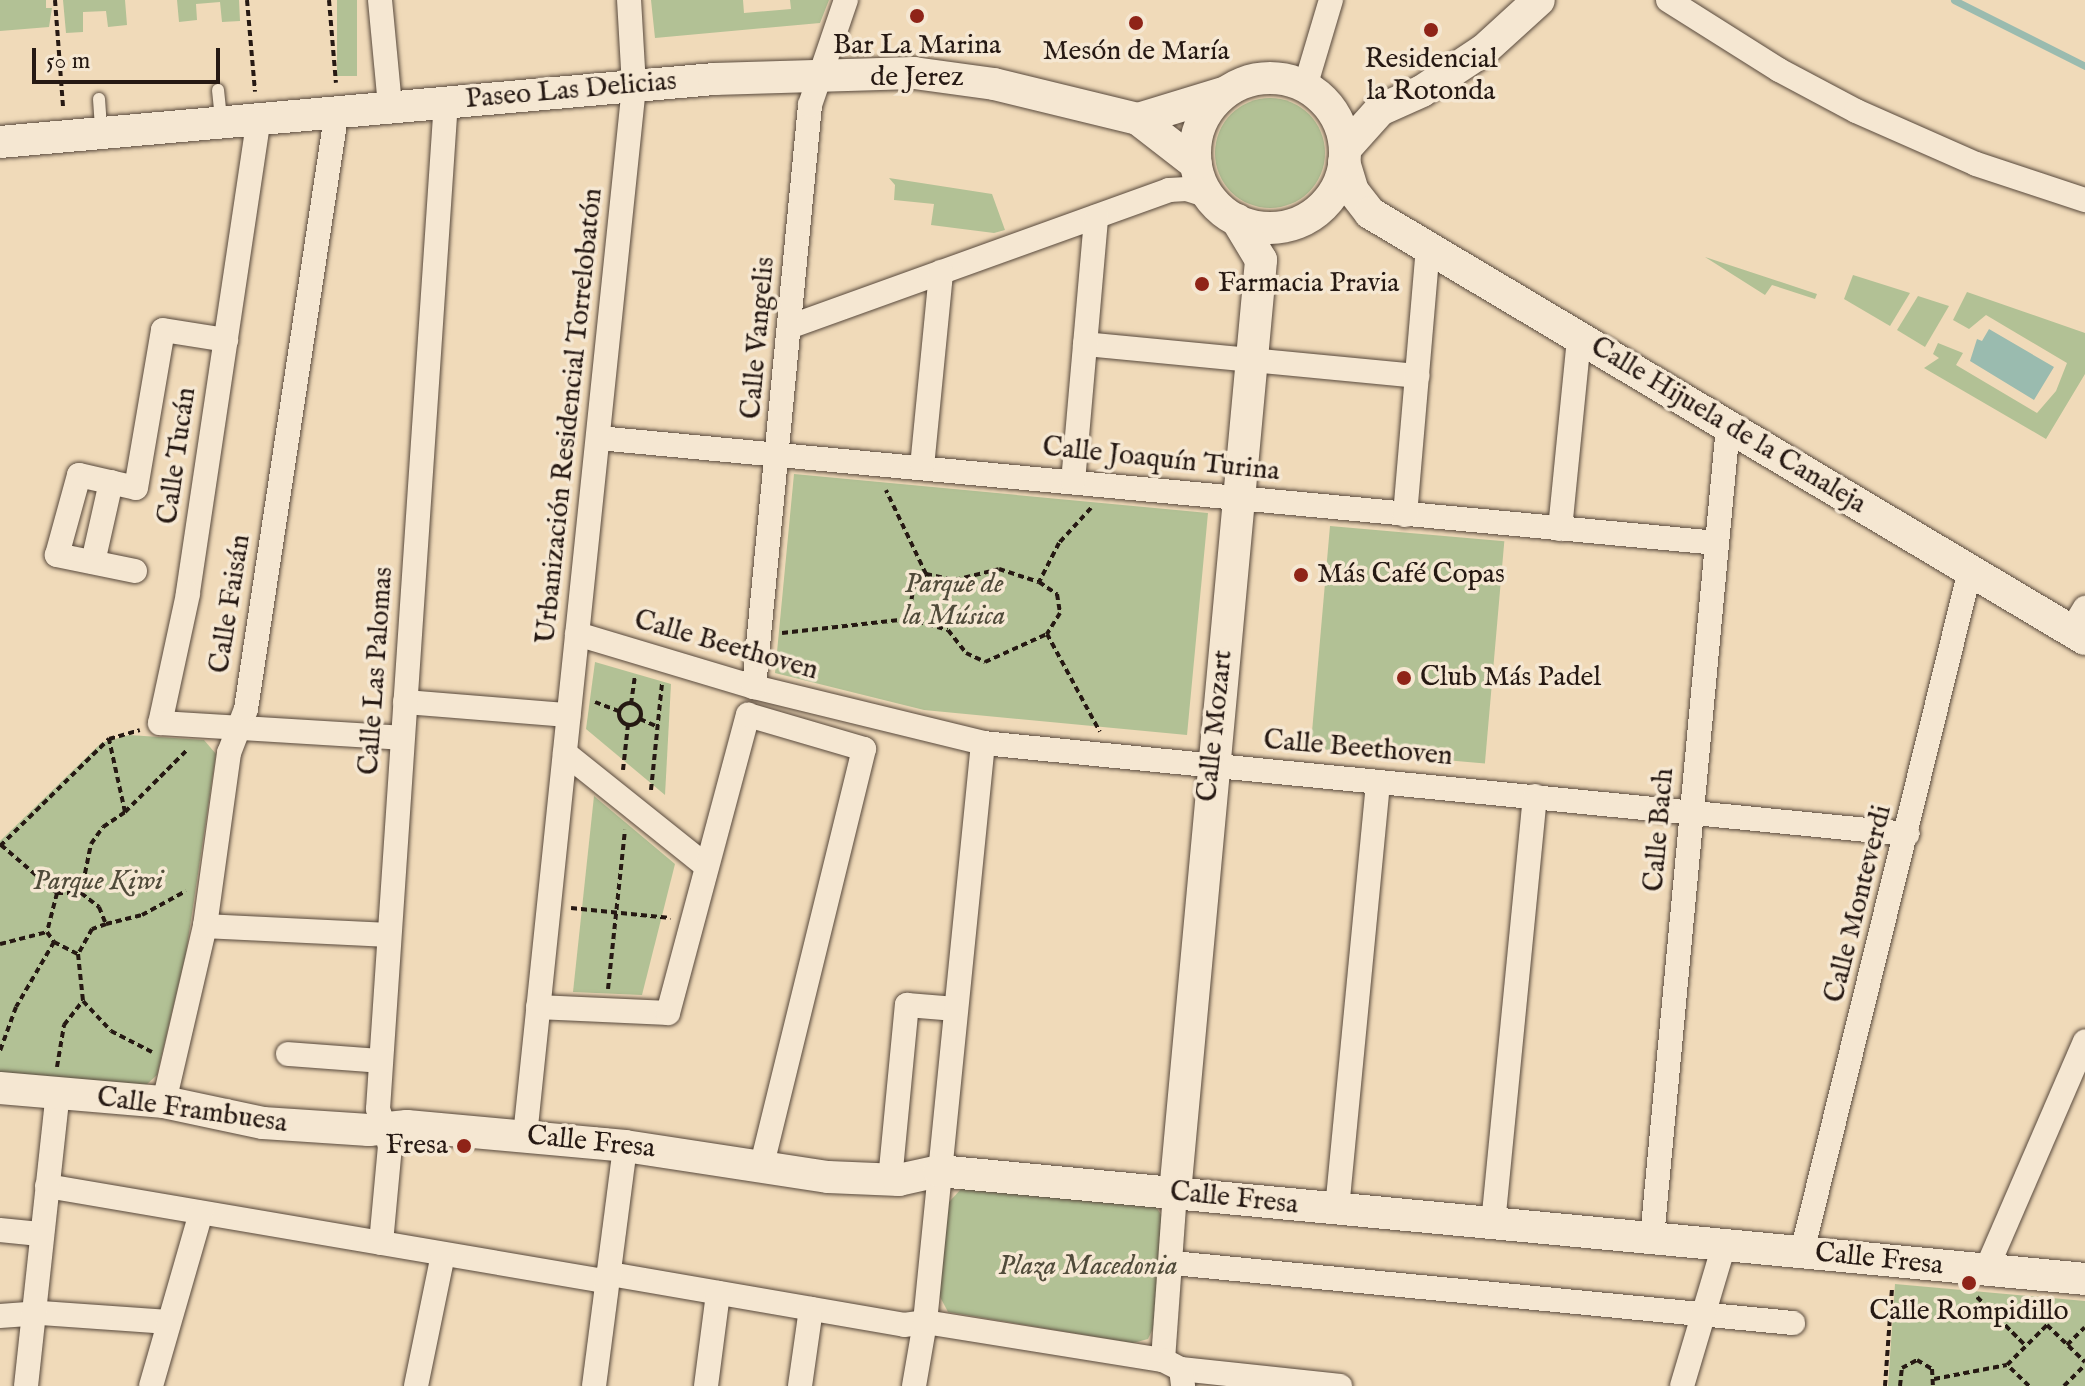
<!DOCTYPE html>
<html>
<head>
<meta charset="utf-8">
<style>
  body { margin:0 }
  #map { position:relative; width:2085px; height:1386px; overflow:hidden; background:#f0dab9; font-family:"IM FELL English",serif }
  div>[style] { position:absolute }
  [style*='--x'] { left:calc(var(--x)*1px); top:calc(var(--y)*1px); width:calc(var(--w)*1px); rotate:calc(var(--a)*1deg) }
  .green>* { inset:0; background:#b2c195; transform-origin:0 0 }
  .round { border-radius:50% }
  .water>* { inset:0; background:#9abbaf }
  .stream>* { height:7px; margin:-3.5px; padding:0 3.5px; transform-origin:3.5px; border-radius:3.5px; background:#9abbaf }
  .path>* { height:4px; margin-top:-2px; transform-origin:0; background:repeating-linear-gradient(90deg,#261913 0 6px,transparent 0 10px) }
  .path>.ring { margin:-2px; padding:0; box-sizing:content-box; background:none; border:4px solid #261913; border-radius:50% }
  .roads { filter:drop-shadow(0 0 2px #58493c) drop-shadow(0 0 2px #58493c) }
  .lane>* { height:12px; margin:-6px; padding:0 6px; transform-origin:6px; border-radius:6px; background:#f5e7d2 }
  .street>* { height:24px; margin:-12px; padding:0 12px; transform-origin:12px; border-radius:12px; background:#f5e7d2 }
  .secondary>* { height:32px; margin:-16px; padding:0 16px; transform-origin:16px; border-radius:16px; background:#f5e7d2 }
  .secondary>.ring { margin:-16px; padding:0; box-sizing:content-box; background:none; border:32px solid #f5e7d2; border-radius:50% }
  .dots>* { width:22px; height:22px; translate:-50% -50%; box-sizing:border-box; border:4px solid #f5e7d2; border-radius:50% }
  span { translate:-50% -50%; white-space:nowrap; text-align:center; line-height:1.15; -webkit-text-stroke:7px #f5e7d2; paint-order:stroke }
  .poi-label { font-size:28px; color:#261913 }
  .left { translate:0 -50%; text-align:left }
  .right { translate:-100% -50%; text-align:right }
  .street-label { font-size:28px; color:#261913 }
  .park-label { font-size:28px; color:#504b3a; font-style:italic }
  .scale { position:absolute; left:32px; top:48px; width:188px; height:36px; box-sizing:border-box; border:4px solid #261913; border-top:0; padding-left:10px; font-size:24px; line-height:28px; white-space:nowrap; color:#261913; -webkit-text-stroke:6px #f5e7d2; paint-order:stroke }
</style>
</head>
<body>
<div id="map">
  <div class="green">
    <div style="clip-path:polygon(0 0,46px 0,46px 8px,52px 8px,49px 27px,0 31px)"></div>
    <div style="clip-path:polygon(63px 0,125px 0,127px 25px,108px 27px,106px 11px,83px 12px,83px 32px,66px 33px)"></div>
    <div style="clip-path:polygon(177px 0,239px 0,240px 21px,222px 22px,220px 2px,196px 4px,197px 20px,179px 22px)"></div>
    <div style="left:337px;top:0;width:20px;height:76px"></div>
    <div style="clip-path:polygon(651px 0,743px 0,744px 13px,791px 9px,790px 0,829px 0,820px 23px,655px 38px)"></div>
    <div class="round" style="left:1215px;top:98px;width:110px;height:110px"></div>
    <div style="clip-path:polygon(889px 178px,992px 194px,1005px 230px,994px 233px,931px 225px,934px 204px,894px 200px,895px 185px)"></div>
    <div style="clip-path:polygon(1705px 257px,1817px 294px,1815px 299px,1772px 285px,1765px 295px)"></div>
    <div style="clip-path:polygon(1853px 275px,1910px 293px,1890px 326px,1844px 299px)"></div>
    <div style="clip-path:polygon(1967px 292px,2085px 333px,2085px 374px,2046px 439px,1924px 368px,1939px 358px,1933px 354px,1938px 343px,1963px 353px,1956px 365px,2037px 413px,2056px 391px,2067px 363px,1986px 315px,1969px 329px,1953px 320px)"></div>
    <div style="clip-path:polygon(1918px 296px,1949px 306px,1925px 347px,1897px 330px)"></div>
    <div style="clip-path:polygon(794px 474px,1208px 513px,1187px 735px,924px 710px,775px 673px)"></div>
    <div style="left:1330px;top:526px;width:175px;height:223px;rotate:5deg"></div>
    <div style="clip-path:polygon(595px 662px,671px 684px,665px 795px,586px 729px)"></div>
    <div style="clip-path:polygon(129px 735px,204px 740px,216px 754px,186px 953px,157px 1075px,146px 1085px,0 1073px,0 841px,101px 743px)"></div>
    <div style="clip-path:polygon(594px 796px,675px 864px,642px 995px,573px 992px)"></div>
    <div style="clip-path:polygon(962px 1188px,1156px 1207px,1162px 1216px,1154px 1326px,1148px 1339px,1133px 1343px,948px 1312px,939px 1295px,949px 1202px)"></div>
    <div style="clip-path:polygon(1895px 1284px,2085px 1301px,2085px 1386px,1888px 1386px)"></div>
  </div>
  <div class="water">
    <div style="clip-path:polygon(1989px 329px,2054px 367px,2034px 400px,1970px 361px,1977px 339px,1982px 341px)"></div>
  </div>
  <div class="stream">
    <div style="--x:1954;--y:0;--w:147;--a:26.7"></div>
  </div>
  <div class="path">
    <div style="--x:55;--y:0;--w:107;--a:85.7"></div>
    <div style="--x:247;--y:0;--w:92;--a:85"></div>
    <div style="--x:329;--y:0;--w:83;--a:85.2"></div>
    <div style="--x:1091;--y:508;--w:47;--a:132.4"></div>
    <div style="--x:1059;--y:543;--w:44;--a:117.1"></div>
    <div style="--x:1039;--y:582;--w:22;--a:34"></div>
    <div style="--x:1057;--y:594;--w:19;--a:81"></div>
    <div style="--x:1060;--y:613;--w:25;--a:122"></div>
    <div style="--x:1047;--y:634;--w:111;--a:61.6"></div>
    <div style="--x:926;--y:574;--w:30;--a:12"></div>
    <div style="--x:955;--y:580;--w:45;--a:-14"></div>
    <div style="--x:999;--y:569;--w:42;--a:18"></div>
    <div style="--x:908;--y:619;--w:41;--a:15.4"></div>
    <div style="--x:948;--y:630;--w:29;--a:52"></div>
    <div style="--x:966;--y:653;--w:21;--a:25"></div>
    <div style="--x:985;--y:662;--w:68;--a:-24.3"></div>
    <div style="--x:782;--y:633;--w:127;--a:-6.3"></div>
    <div style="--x:908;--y:619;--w:35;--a:-80"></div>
    <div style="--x:914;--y:585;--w:16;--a:-43"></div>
    <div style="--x:926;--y:574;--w:93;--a:-115.5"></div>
    <div style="--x:595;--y:702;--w:26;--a:21"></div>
    <div class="ring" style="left:619px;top:703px;width:18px;height:18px"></div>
    <div style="--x:631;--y:704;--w:29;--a:-82"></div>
    <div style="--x:640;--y:719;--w:17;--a:24"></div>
    <div style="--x:623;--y:770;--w:45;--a:-83.7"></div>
    <div style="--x:651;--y:790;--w:108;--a:-84.1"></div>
    <div style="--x:125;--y:812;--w:89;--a:-45"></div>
    <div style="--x:1;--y:845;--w:74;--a:40.6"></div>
    <div style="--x:57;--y:893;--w:40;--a:104.4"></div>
    <div style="--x:0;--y:846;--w:153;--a:-44.5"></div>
    <div style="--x:109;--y:739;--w:32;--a:-16"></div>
    <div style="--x:57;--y:893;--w:24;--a:0"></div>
    <div style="--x:81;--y:893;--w:50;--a:-78.5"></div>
    <div style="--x:91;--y:844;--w:21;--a:-55"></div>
    <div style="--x:103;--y:827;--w:27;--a:-34"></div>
    <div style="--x:125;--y:812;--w:75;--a:-102.4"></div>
    <div style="--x:81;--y:893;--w:23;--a:38"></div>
    <div style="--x:99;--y:907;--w:18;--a:68"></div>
    <div style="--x:106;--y:924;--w:37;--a:-14"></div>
    <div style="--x:142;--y:915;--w:50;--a:-28.6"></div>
    <div style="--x:571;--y:908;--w:100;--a:5.8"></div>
    <div style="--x:106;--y:924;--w:15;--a:160"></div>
    <div style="--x:92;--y:929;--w:29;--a:119"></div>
    <div style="--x:78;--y:954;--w:47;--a:83.9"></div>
    <div style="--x:83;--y:1001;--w:41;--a:47"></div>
    <div style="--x:111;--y:1031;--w:46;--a:27.1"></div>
    <div style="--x:54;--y:942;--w:27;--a:27"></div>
    <div style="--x:0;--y:944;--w:49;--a:-14.3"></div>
    <div style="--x:47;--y:932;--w:12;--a:55"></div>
    <div style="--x:54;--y:942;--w:75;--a:120.3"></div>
    <div style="--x:16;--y:1007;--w:47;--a:110"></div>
    <div style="--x:608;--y:989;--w:160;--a:-83.9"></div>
    <div style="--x:57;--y:1067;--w:43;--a:-80.5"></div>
    <div style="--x:64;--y:1025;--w:31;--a:-52"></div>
    <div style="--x:1977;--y:1297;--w:69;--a:45"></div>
    <div style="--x:2067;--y:1345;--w:25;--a:-45"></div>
    <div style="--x:1934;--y:1379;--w:74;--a:-10.9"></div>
    <div style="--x:1885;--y:1386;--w:98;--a:-85.9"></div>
    <div style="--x:1900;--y:1386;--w:18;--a:-84"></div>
    <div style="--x:1902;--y:1368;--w:17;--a:-28"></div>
    <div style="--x:1917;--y:1360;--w:17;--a:31"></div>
    <div style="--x:1932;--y:1369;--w:17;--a:87"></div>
    <div style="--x:2029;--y:1386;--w:30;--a:-136"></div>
    <div style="--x:2007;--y:1365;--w:57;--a:-45"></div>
    <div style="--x:2047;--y:1325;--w:53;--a:44.2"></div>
    <div style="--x:2064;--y:1386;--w:30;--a:-45"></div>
  </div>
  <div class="roads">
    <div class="lane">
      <div style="--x:218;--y:90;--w:30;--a:84"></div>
      <div style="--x:99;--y:99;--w:32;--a:86"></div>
    </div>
    <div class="street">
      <div style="--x:380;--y:0;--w:105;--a:84.6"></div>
      <div style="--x:1668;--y:0;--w:131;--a:32.2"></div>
      <div style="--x:1779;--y:70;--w:87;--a:28"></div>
      <div style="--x:1856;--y:111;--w:131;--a:23.8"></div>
      <div style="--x:1976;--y:164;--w:115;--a:18.3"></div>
      <div style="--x:1305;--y:87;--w:91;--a:-73.4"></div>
      <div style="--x:259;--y:117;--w:482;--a:98.5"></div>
      <div style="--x:188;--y:594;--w:132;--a:102.2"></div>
      <div style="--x:160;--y:723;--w:242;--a:3.5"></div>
      <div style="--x:789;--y:327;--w:404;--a:-19.8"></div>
      <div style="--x:1169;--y:190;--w:18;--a:-3"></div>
      <div style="--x:1187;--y:189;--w:22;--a:18"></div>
      <div style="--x:1085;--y:344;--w:334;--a:5.5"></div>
      <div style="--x:598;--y:438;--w:1124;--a:5.36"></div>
      <div style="--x:922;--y:467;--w:196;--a:-84.4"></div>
      <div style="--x:1073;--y:482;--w:266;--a:-85"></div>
      <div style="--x:1405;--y:515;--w:268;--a:-85.1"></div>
      <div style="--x:1560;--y:529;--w:193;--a:-84.3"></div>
      <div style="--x:93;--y:562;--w:82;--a:-77.3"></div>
      <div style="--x:135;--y:571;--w:80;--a:-168.4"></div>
      <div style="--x:57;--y:555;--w:83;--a:-74.6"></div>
      <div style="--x:79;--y:475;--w:58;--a:12.8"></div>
      <div style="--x:136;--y:488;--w:160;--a:-80.3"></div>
      <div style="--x:163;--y:330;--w:64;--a:9"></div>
      <div style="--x:2071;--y:631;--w:27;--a:-59"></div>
      <div style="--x:577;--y:634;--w:185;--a:16.7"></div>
      <div style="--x:754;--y:687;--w:236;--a:13.7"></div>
      <div style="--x:983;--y:743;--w:929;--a:5.62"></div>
      <div style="--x:754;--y:687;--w:585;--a:-84.5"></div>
      <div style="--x:810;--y:105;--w:111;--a:-71.1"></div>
      <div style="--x:405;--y:702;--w:164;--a:4.6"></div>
      <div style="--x:565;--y:753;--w:181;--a:38.7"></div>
      <div style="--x:205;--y:926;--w:183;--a:2.8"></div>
      <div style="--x:538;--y:1007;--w:130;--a:2.6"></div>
      <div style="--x:668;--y:1013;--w:309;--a:-75"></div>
      <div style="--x:748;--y:715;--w:121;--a:16.3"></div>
      <div style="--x:864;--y:749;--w:427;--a:103.8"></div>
      <div style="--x:288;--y:1054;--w:93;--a:4.3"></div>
      <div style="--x:164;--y:1102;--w:181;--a:-76.9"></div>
      <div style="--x:205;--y:926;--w:175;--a:-82.1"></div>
      <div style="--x:229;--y:753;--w:47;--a:-68.9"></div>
      <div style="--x:246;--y:709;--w:606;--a:-81.36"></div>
      <div style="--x:525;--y:1136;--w:1056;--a:-84.07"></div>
      <div style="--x:634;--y:86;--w:86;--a:-93.3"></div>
      <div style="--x:890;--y:1180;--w:176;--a:-84.5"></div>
      <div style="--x:907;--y:1005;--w:49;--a:4.7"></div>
      <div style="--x:47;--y:1186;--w:559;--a:9.68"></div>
      <div style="--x:598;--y:1280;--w:19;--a:-16"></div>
      <div style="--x:616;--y:1275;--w:292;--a:9.8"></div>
      <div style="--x:904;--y:1325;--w:21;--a:-8"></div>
      <div style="--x:925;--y:1322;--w:582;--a:-84.28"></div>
      <div style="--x:1337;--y:1209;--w:429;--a:-84.5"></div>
      <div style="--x:1493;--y:1224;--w:430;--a:-84.4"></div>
      <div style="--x:0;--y:1230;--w:40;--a:5.7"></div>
      <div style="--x:1652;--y:1238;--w:815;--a:-84.65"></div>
      <div style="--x:381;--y:1243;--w:97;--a:-84.7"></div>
      <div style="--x:390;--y:1146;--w:39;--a:-108"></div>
      <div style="--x:378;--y:1109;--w:1010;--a:-86.14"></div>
      <div style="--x:1802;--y:1252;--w:702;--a:-76.16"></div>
      <div style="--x:1173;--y:1263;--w:623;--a:5.53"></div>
      <div style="--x:1986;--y:1270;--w:249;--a:-66.6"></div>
      <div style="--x:0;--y:1316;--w:41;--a:-4.2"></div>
      <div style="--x:41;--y:1313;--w:128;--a:4"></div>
      <div style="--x:1163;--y:1360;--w:167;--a:-85.9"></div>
      <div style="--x:1181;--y:1369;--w:160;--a:6.1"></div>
      <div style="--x:26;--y:1386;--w:295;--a:-83.8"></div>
      <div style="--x:151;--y:1386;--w:180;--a:-73.9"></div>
      <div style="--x:416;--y:1386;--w:134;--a:-78.4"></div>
      <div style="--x:594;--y:1386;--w:242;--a:-82.6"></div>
      <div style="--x:706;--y:1386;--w:94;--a:-82.6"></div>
      <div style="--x:800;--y:1386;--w:78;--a:-81.9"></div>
      <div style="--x:914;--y:1386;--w:65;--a:-80.2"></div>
      <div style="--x:925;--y:1322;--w:241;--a:9.1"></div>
      <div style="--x:1163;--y:1360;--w:20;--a:27"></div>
      <div style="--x:1181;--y:1369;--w:17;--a:83"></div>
      <div style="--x:1682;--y:1386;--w:147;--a:-73.4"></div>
    </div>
    <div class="secondary">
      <div class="ring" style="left:1195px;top:78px;width:118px;height:118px"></div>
      <div style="--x:1138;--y:119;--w:89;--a:-17"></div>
      <div style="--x:0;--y:142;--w:717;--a:-5.04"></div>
      <div style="--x:714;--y:79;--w:200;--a:-1.7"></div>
      <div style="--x:914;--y:73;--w:81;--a:7.8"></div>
      <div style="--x:994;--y:84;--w:148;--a:13.7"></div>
      <div style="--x:1138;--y:119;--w:73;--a:37.8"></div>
      <div style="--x:1345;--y:149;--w:52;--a:-48.1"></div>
      <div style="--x:1380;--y:110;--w:46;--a:-24.3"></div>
      <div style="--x:1422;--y:91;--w:74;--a:-33.5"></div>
      <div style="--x:1484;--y:50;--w:74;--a:-42.3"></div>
      <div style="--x:1344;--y:162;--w:30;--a:73"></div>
      <div style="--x:1353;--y:191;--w:28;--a:52"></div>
      <div style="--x:1370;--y:213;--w:832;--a:30.79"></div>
      <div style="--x:0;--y:1088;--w:165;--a:4.9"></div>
      <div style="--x:164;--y:1102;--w:101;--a:12"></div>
      <div style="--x:263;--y:1123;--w:106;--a:3.8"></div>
      <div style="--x:369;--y:1130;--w:38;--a:-6"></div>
      <div style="--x:407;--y:1126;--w:219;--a:5.2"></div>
      <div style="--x:625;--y:1146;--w:205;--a:8.7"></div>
      <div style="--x:828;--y:1177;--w:71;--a:2.4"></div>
      <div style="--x:899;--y:1180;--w:41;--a:-12.7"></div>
      <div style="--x:939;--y:1171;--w:1151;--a:5.38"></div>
      <div style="--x:1175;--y:1193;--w:937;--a:-84.73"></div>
      <div style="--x:1261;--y:260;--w:47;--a:-121"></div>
    </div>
  </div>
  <div class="dots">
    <div style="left:917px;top:16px;background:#8f2418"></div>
    <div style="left:1136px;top:23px;background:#8f2418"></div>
    <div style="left:1431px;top:30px;background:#8f2418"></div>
    <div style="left:1202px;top:284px;background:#8f2418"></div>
    <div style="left:1301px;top:575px;background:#8f2418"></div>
    <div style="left:1404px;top:678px;background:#8f2418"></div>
    <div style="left:464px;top:1146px;background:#8f2418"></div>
    <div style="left:1969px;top:1283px;background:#8f2418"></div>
  </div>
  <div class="poi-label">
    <span style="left:917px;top:62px">Bar La Marina<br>de Jerez</span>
    <span style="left:1136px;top:52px">Mesón de María</span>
    <span style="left:1431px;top:76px">Residencial<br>la Rotonda</span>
    <span class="left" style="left:1218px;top:284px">Farmacia Pravia</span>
    <span class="left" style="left:1317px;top:575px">Más Café Copas</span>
    <span class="left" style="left:1420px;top:678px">Club Más Padel</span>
    <span class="right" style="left:448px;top:1146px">Fresa</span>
    <span style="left:1969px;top:1312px">Calle Rompidillo</span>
  </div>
  <div class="street-label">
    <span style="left:571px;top:91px;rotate:-5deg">Paseo Las Delicias</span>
    <span style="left:759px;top:338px;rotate:-85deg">Calle Vangelis</span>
    <span style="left:570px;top:416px;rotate:-84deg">Urbanización Residencial Torrelobatón</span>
    <span style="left:1728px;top:426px;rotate:31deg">Calle Hijuela de la Canaleja</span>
    <span style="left:178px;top:456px;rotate:-82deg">Calle Tucán</span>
    <span style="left:1161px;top:460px;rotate:6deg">Calle Joaquín Turina</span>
    <span style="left:231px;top:604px;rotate:-81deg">Calle Faisán</span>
    <span style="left:726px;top:646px;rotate:16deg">Calle Beethoven</span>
    <span style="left:377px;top:671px;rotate:-86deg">Calle Las Palomas</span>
    <span style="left:1216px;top:726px;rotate:-84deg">Calle Mozart</span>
    <span style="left:1358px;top:749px;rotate:5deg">Calle Beethoven</span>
    <span style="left:1660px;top:830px;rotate:-85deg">Calle Bach</span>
    <span style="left:1859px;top:904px;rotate:-76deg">Calle Monteverdi</span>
    <span style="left:192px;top:1111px;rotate:8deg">Calle Frambuesa</span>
    <span style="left:591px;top:1143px;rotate:6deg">Calle Fresa</span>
    <span style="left:1234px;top:1199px;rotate:6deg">Calle Fresa</span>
    <span style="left:1879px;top:1260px;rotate:6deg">Calle Fresa</span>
  </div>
  <div class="park-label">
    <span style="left:954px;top:601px">Parque de<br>la Música</span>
    <span style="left:98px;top:882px">Parque Kiwi</span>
    <span style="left:1088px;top:1267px">Plaza Macedonia</span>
  </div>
  <div class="scale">50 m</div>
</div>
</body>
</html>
